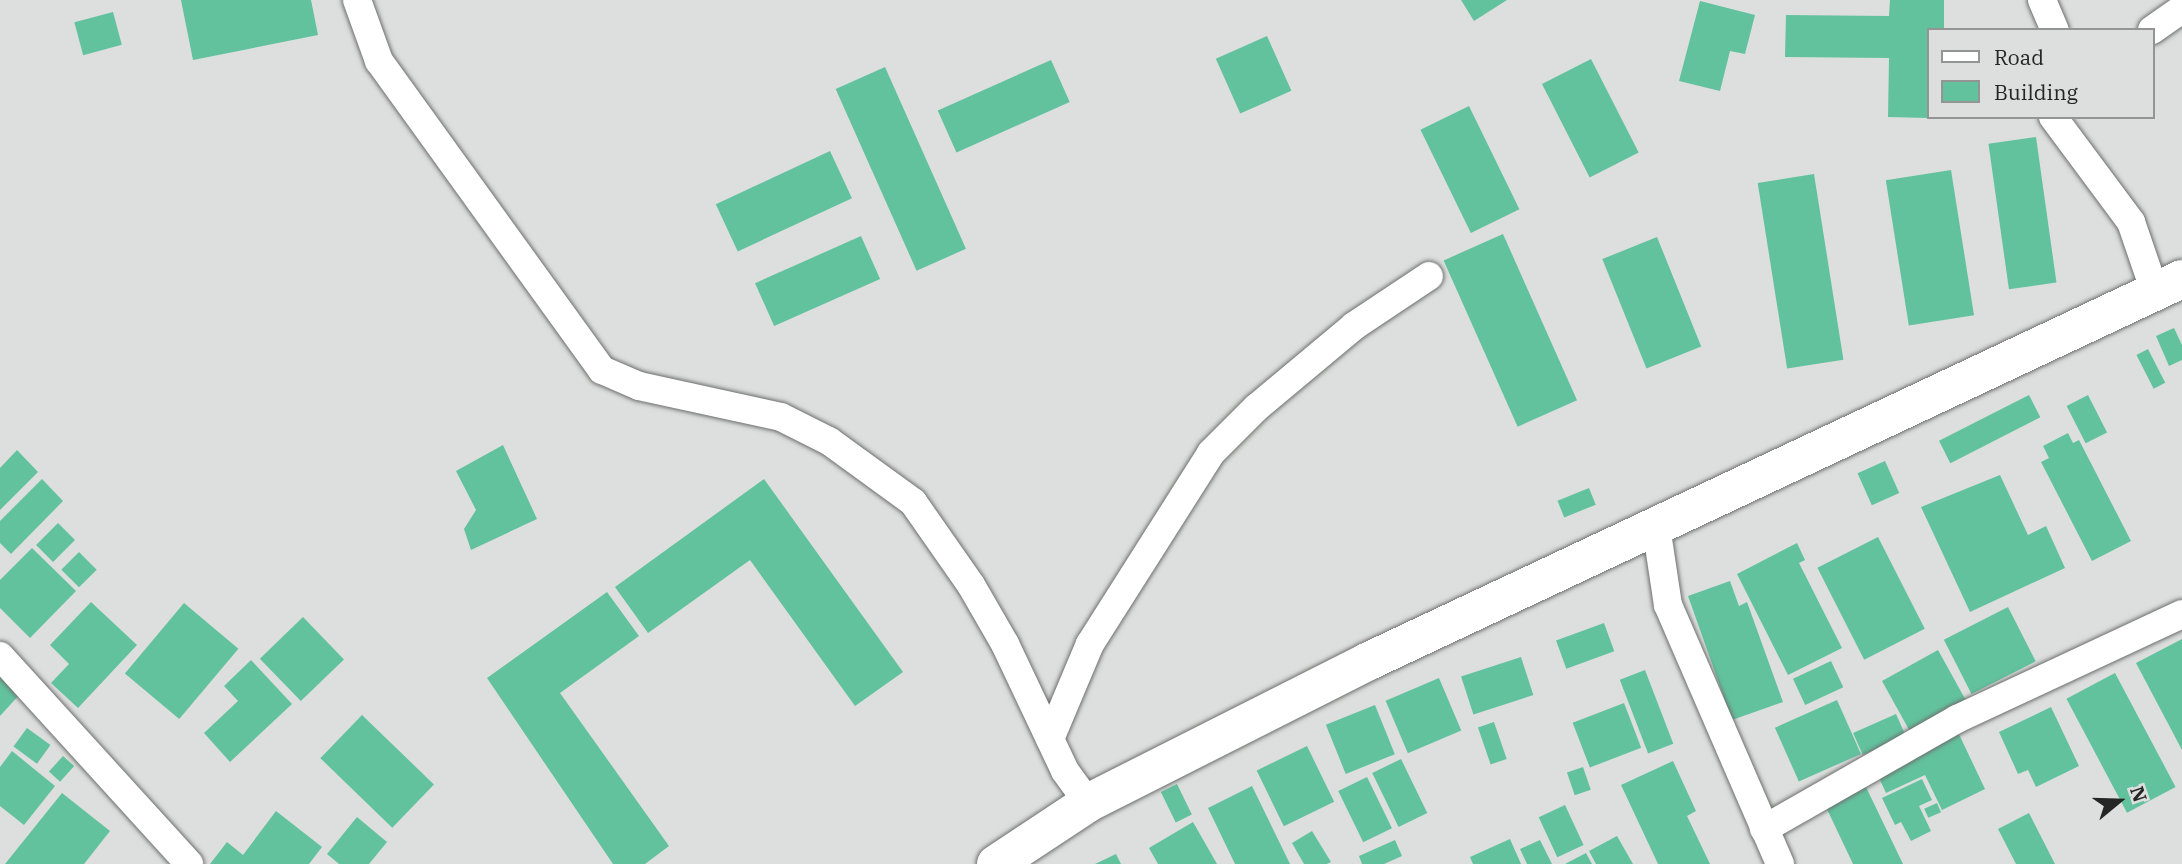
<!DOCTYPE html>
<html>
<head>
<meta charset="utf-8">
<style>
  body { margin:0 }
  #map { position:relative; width:2182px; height:864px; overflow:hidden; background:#dcdfdd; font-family:"IBM Plex Serif",serif }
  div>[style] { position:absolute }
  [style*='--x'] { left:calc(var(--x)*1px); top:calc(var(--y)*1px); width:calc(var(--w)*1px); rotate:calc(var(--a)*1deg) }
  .building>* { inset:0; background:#63c29e; transform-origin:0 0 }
  .roads { filter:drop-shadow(0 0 2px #6c6f6d) drop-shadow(0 0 2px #6c6f6d) }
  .street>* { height:28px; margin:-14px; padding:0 14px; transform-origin:14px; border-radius:14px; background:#fff }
  .secondary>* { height:38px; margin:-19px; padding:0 19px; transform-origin:19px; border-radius:19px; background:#fff }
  span { translate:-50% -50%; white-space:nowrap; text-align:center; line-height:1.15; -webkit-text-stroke:7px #dcdfdd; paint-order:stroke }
  .legend { position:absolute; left:1927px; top:28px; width:228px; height:91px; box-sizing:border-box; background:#dcdfdd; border:2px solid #929593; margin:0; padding:9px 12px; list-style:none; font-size:21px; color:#242525 }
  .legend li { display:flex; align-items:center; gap:14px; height:35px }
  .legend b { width:35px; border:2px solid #929593 }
  .north { position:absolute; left:2084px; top:766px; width:70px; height:70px; -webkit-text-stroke:5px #dcdfdd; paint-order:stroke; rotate:71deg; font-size:19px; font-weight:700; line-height:28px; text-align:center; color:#242525 }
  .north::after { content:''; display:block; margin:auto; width:24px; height:32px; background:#242525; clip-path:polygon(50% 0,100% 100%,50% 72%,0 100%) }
</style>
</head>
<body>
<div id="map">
  <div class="building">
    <div style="clip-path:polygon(181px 0,311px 0,318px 35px,193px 60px)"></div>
    <div style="clip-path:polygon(1461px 0,1507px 0,1474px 21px)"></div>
    <div style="clip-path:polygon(1890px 0,1944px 0,1944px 30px,1928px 30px,1928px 118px,1888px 117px,1889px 58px,1785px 57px,1786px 15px,1889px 16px)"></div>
    <div style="clip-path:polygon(1700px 1px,1755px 15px,1745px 54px,1730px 51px,1720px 91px,1679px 81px)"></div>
    <div style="left:113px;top:12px;width:34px;height:40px;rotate:75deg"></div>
    <div style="left:1267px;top:36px;width:60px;height:56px;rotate:66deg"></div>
    <div style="left:1591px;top:59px;width:105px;height:55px;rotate:63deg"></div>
    <div style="left:1051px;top:60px;width:46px;height:124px;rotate:66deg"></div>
    <div style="left:885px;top:67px;width:199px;height:54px;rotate:66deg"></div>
    <div style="left:1469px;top:106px;width:115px;height:54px;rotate:64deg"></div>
    <div style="left:2036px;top:137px;width:147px;height:48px;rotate:82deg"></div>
    <div style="left:830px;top:151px;width:52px;height:126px;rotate:65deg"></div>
    <div style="left:1951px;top:170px;width:147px;height:66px;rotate:81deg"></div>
    <div style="left:1814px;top:174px;width:188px;height:57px;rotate:81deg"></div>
    <div style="left:1503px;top:234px;width:182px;height:65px;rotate:66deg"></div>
    <div style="left:861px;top:236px;width:47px;height:116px;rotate:66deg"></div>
    <div style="left:1657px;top:237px;width:118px;height:59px;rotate:68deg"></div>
    <div style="clip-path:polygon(2174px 328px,2182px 345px,2182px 360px,2169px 366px,2156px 336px)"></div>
    <div style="left:2148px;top:349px;width:38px;height:13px;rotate:63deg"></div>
    <div style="left:2029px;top:395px;width:25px;height:101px;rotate:63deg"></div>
    <div style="left:2088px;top:395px;width:42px;height:24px;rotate:63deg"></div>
    <div style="clip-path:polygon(2068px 433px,2073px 443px,2079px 440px,2131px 541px,2092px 561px,2041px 462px,2049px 458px,2043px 446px)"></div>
    <div style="clip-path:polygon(503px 445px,537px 519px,471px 550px,464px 529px,476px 510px,456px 471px)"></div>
    <div style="clip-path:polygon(17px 450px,38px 472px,0 510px,0 468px)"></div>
    <div style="left:1885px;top:461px;width:35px;height:30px;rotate:66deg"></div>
    <div style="clip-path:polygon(2000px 475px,2028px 535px,2046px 526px,2065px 568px,1970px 612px,1921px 507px)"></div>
    <div style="clip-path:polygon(42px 479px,63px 501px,11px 554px,0 543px,0 521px)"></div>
    <div style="clip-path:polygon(764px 479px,903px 672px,855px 706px,750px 560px,648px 633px,615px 587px)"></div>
    <div style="left:1589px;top:488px;width:18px;height:34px;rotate:68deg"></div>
    <div style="left:58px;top:523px;width:24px;height:31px;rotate:45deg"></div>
    <div style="left:1878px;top:537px;width:103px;height:68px;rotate:63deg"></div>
    <div style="clip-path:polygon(1797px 543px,1805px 560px,1799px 563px,1842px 648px,1788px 675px,1737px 574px)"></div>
    <div style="clip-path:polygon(32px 548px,76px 591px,30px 638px,0 608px,0 580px)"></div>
    <div style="left:79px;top:552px;width:25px;height:25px;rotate:45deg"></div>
    <div style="clip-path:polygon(1730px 581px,1739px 606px,1747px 602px,1783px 702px,1732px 720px,1688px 596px)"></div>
    <div style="clip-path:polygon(607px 592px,639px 636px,560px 693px,669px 846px,645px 864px,613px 864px,487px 678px)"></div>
    <div style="clip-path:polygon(91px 602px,137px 645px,78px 708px,51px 683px,69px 664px,50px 645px)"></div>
    <div style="left:184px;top:603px;width:71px;height:92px;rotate:40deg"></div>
    <div style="left:2008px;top:607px;width:61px;height:72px;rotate:63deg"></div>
    <div style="left:303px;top:617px;width:59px;height:60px;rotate:46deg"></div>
    <div style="left:1604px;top:623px;width:30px;height:51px;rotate:70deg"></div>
    <div style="clip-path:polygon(2182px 639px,2182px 750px,2136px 663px)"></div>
    <div style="left:1938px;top:650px;width:56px;height:64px;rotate:61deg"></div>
    <div style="left:1521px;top:657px;width:40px;height:63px;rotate:72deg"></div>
    <div style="clip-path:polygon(251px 660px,292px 704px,230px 762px,204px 733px,238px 701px,224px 686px)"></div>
    <div style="left:1831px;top:661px;width:29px;height:42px;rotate:65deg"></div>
    <div style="left:1645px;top:670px;width:79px;height:27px;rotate:69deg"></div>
    <div style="left:2115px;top:673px;width:129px;height:55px;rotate:62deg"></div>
    <div style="clip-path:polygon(0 674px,21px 693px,0 716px)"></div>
    <div style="left:1439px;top:678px;width:57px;height:58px;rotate:67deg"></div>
    <div style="left:1837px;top:700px;width:59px;height:68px;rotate:66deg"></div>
    <div style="left:1624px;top:703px;width:48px;height:55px;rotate:69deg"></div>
    <div style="left:1375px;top:705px;width:53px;height:53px;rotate:68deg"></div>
    <div style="clip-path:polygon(2051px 707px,2079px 766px,2036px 787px,2028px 770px,2018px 774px,1999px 732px)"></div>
    <div style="left:1896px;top:714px;width:24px;height:47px;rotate:66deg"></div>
    <div style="left:362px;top:715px;width:100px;height:60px;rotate:44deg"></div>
    <div style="left:1494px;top:722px;width:39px;height:17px;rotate:71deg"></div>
    <div style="left:27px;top:728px;width:29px;height:23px;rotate:36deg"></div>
    <div style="clip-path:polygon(1957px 730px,1985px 789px,1942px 810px,1925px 775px,1886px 793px,1875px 769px)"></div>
    <div style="left:1307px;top:746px;width:62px;height:56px;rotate:64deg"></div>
    <div style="clip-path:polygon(12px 751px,55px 786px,24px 825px,0 806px,0 767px)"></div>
    <div style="left:63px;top:756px;width:15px;height:21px;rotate:42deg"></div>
    <div style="left:1401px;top:759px;width:60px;height:32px;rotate:64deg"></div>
    <div style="clip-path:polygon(1673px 761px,1696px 811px,1687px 816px,1710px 864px,1658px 864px,1621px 785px)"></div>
    <div style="left:1583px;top:767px;width:24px;height:17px;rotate:71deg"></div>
    <div style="left:1367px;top:777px;width:57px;height:32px;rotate:64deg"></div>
    <div style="clip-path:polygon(1922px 779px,1932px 800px,1919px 806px,1931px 831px,1911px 841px,1901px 822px,1895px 825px,1882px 798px)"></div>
    <div style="left:1177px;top:784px;width:34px;height:18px;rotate:64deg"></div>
    <div style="clip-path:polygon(1252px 786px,1290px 864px,1235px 864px,1208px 808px)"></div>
    <div style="clip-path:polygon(1866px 787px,1903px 864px,1853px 864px,1826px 807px)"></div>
    <div style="clip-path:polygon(62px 793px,110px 831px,84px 864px,5px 864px)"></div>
    <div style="left:1937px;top:803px;width:10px;height:14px;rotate:66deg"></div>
    <div style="left:1565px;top:805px;width:44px;height:29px;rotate:65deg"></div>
    <div style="clip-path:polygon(276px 811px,322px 847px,309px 864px,210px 864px,227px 842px,243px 855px)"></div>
    <div style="clip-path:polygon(2029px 813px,2055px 864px,2016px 864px,1998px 829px)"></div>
    <div style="clip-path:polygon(357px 817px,387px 842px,369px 864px,339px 864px,327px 854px)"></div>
    <div style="clip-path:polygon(1193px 822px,1217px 864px,1158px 864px,1149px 848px)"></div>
    <div style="clip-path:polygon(1312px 831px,1331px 862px,1327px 864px,1304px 864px,1292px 843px)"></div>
    <div style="clip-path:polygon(1617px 836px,1633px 864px,1596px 864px,1589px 851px)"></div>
    <div style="clip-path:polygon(1510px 839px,1521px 864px,1473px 864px,1470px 857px)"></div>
    <div style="clip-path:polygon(1395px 840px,1402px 856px,1384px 864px,1362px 864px,1359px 856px)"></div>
    <div style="clip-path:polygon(1540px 840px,1552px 864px,1527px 864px,1520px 849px)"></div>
    <div style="clip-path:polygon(1586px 853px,1592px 864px,1565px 864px)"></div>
    <div style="clip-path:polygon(1116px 854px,1121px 864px,1095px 864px)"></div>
  </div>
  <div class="roads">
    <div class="street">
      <div style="--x:357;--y:0;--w:65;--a:70.2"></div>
      <div style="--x:379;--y:61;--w:381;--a:54.2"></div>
      <div style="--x:602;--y:370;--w:40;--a:23.4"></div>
      <div style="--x:639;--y:386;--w:145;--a:12.3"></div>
      <div style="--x:781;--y:417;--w:54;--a:26.6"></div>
      <div style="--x:829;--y:441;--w:104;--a:36"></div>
      <div style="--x:913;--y:502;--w:101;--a:55.1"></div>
      <div style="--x:971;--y:585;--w:68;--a:60"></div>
      <div style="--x:1005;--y:644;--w:140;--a:64.7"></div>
      <div style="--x:1065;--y:771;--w:39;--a:54"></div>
      <div style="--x:2042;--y:0;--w:33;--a:67"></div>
      <div style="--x:2152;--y:30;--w:37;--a:-35"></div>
      <div style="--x:2053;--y:117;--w:131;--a:53.4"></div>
      <div style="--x:2131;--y:222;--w:74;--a:71.1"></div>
      <div style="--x:1656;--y:526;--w:80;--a:81.4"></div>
      <div style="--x:1668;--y:605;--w:282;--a:66.6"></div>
      <div style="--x:0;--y:656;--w:281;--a:47.7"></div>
      <div style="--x:1050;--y:739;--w:103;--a:-67.2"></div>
      <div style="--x:1090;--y:644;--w:226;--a:-57.6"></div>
      <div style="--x:1211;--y:453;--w:64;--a:-45"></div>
      <div style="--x:1256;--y:408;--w:128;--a:-39.9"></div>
      <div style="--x:1354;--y:326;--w:90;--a:-33.7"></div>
      <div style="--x:1764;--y:829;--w:222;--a:-29.7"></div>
      <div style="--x:1957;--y:719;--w:248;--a:-25"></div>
    </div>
    <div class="secondary">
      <div style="--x:996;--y:864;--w:110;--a:-33.5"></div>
      <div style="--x:1088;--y:803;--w:315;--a:-26.8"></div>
      <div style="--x:1369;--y:661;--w:898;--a:-25.17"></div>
    </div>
  </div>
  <ul class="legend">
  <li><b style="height:9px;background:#fff"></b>Road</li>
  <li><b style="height:19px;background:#63c29e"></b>Building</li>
  </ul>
  <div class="north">N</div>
</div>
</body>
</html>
